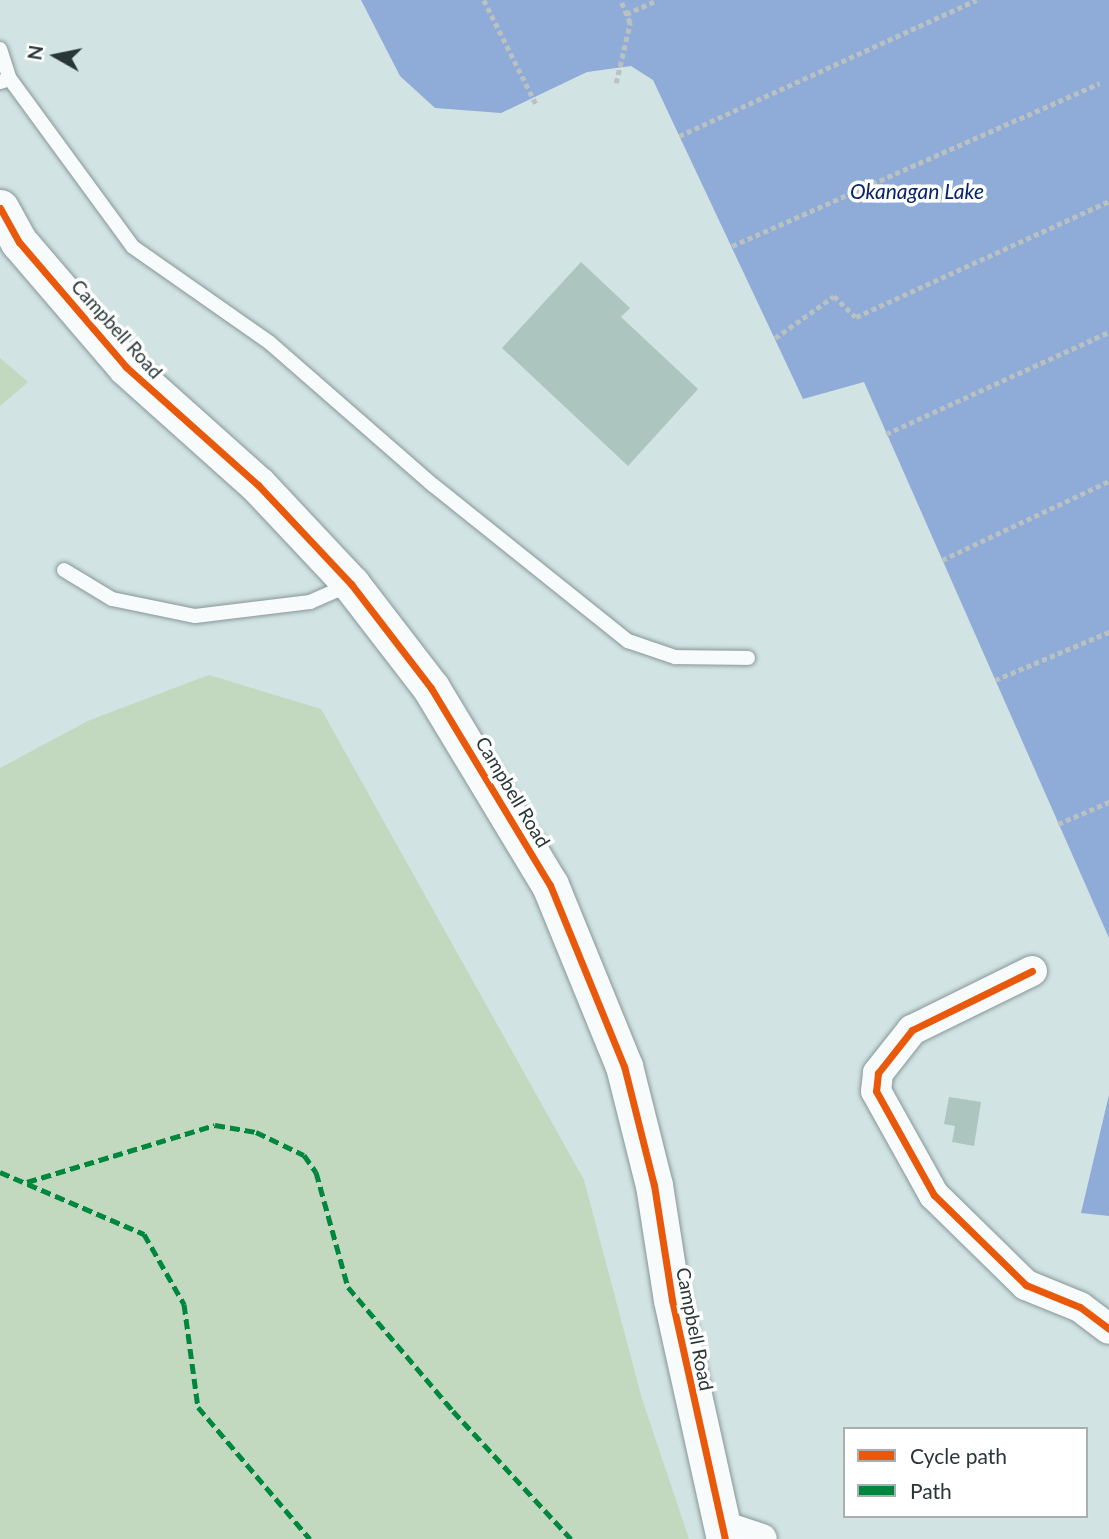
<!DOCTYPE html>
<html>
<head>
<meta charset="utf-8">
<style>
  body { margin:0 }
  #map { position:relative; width:1109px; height:1539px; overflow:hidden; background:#d1e3e3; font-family:Lato,sans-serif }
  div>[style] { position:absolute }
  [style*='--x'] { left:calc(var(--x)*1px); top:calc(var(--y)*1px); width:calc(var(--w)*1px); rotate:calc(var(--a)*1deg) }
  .green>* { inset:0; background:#c2d8bf }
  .water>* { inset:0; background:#8fabd8 }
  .building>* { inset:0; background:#acc5be }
  .path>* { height:4.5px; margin-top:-2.25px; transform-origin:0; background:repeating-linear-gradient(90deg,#bac1c1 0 5px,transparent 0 8.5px) }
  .roads { filter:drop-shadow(0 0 2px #889697) drop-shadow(0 0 2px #889697) }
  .service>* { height:14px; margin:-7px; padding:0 7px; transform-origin:7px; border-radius:7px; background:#f8fbfb }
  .minor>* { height:30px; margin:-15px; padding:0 15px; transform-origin:15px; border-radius:15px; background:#f8fbfb }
  .tertiary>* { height:37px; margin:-18.5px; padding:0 18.5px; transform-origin:18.5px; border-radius:18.5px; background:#f8fbfb }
  .quiet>* { height:5px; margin-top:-2.5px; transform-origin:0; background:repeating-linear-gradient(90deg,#00873e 0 10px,transparent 0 15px) }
  .cycleway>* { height:7px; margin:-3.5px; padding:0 3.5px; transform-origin:3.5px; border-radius:3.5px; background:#e8590c }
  span { translate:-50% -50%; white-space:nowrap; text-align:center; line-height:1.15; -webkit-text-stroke:7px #fff; paint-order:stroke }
  .street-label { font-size:19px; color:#293636 }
  .water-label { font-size:21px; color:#07246d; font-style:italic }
  .legend { position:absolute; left:843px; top:1427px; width:245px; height:91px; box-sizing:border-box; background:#fff; border:2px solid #a9afaf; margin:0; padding:9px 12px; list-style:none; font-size:21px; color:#293636 }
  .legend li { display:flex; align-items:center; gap:14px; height:35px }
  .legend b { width:35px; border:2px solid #a9afaf }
  .north { position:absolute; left:21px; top:21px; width:70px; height:70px; -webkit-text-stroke:5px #fff; paint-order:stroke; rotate:279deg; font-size:19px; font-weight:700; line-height:28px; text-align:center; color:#293636 }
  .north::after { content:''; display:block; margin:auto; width:24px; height:32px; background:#293636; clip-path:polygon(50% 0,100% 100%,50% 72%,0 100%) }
</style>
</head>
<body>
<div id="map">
  <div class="green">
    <div style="clip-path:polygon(0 358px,28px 382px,0 406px)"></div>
    <div style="clip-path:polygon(209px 675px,321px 709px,584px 1180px,642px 1399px,689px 1539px,0 1539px,0 768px,90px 720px)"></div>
  </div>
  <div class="water">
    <div style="clip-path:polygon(361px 0,1109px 0,1109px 938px,864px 382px,803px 399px,653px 80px,631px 66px,587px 72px,501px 113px,435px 108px,400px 76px)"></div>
    <div style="clip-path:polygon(1109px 1095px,1109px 1216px,1081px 1213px)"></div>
  </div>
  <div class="building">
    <div style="clip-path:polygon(581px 262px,630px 308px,621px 317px,698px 389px,628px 466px,502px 348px)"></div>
    <div style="clip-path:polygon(949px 1097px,981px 1102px,974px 1146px,952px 1142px,955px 1126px,944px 1124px)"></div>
  </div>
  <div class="path">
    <div style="--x:484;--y:0;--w:116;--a:63.4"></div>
    <div style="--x:626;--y:14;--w:34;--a:-24"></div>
    <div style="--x:616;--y:83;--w:62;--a:-76.9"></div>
    <div style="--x:630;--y:23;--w:25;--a:-113"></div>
    <div style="--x:679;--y:136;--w:327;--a:-24.6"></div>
    <div style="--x:732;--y:246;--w:402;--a:-23.9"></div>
    <div style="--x:775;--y:338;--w:72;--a:-35.4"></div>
    <div style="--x:834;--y:296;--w:30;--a:44"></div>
    <div style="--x:856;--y:317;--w:278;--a:-24.6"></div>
    <div style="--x:886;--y:434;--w:245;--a:-24.6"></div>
    <div style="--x:942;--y:560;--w:185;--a:-25.3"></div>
    <div style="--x:995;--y:680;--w:124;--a:-22.8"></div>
    <div style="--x:1058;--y:824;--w:56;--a:-23.3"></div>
  </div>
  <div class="roads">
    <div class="service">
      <div style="--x:0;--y:49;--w:32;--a:72"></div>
      <div style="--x:0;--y:82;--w:10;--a:-17"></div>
      <div style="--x:10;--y:79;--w:208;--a:53.8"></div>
      <div style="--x:133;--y:247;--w:167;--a:35"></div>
      <div style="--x:270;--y:343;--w:216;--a:41.1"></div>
      <div style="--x:433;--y:485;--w:250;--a:38.7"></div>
      <div style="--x:628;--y:641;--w:50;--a:18.8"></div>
      <div style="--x:675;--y:657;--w:73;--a:0.8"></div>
      <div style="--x:64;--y:570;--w:56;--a:31.1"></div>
      <div style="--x:112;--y:599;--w:85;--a:11.6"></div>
      <div style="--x:195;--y:616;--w:116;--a:-6.9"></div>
      <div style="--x:310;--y:602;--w:43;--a:-23.6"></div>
    </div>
    <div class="minor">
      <div style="--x:1032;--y:971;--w:134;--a:153.8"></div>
      <div style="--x:912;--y:1030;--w:55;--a:128.3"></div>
      <div style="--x:878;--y:1073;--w:18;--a:96"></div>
      <div style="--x:876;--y:1091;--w:119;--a:60.9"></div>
      <div style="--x:934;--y:1195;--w:129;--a:44.4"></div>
      <div style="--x:1026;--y:1285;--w:58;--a:22.2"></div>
      <div style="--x:1080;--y:1307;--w:36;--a:37"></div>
      <div style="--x:720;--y:1525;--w:44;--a:18.4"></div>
    </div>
    <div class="tertiary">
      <div style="--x:0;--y:208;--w:39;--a:61"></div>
      <div style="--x:19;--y:242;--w:165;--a:49.4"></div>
      <div style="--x:126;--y:367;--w:177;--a:41.8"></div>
      <div style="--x:258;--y:485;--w:136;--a:46.8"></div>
      <div style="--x:351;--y:584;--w:131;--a:52.4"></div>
      <div style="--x:431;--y:688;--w:230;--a:58.9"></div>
      <div style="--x:550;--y:885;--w:196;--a:67.8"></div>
      <div style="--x:624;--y:1066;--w:123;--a:75.9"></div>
      <div style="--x:654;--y:1185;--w:116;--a:81.1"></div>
      <div style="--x:672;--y:1300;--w:245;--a:77.5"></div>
    </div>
  </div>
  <div class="quiet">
    <div style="--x:0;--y:1172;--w:157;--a:23.3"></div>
    <div style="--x:144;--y:1234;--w:81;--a:60.3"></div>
    <div style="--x:184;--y:1304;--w:104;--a:82.3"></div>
    <div style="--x:198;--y:1407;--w:173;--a:49.7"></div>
    <div style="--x:27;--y:1182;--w:196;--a:-16.9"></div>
    <div style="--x:215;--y:1125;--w:42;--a:9.7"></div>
    <div style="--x:256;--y:1132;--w:53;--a:25.6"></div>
    <div style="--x:304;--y:1155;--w:21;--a:55"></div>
    <div style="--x:316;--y:1172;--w:119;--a:74.5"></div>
    <div style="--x:348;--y:1287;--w:162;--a:49.7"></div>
    <div style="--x:453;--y:1411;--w:174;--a:47.3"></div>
  </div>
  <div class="cycleway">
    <div style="--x:0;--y:208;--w:39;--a:61"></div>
    <div style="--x:19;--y:242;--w:165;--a:49.4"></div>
    <div style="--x:126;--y:367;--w:177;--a:41.8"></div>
    <div style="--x:258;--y:485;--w:136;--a:46.8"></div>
    <div style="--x:351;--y:584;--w:131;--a:52.4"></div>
    <div style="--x:431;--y:688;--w:230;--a:58.9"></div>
    <div style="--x:550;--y:885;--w:196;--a:67.8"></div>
    <div style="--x:624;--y:1066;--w:123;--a:75.9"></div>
    <div style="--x:654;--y:1185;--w:116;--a:81.1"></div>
    <div style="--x:672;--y:1300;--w:245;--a:77.5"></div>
    <div style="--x:1032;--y:971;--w:134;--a:153.8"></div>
    <div style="--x:912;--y:1030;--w:55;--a:128.3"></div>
    <div style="--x:878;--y:1073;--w:18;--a:96"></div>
    <div style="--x:876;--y:1091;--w:119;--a:60.9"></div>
    <div style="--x:934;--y:1195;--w:129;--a:44.4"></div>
    <div style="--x:1026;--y:1285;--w:58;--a:22.2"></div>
    <div style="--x:1080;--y:1307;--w:36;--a:37"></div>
  </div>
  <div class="street-label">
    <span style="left:117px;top:329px;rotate:48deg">Campbell Road</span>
    <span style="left:513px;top:792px;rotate:59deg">Campbell Road</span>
    <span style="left:695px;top:1329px;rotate:79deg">Campbell Road</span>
  </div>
  <div class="water-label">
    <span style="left:917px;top:191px">Okanagan Lake</span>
  </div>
  <ul class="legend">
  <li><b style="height:9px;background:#e8590c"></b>Cycle path</li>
  <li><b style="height:9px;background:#00873e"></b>Path</li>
  </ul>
  <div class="north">N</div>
</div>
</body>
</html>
